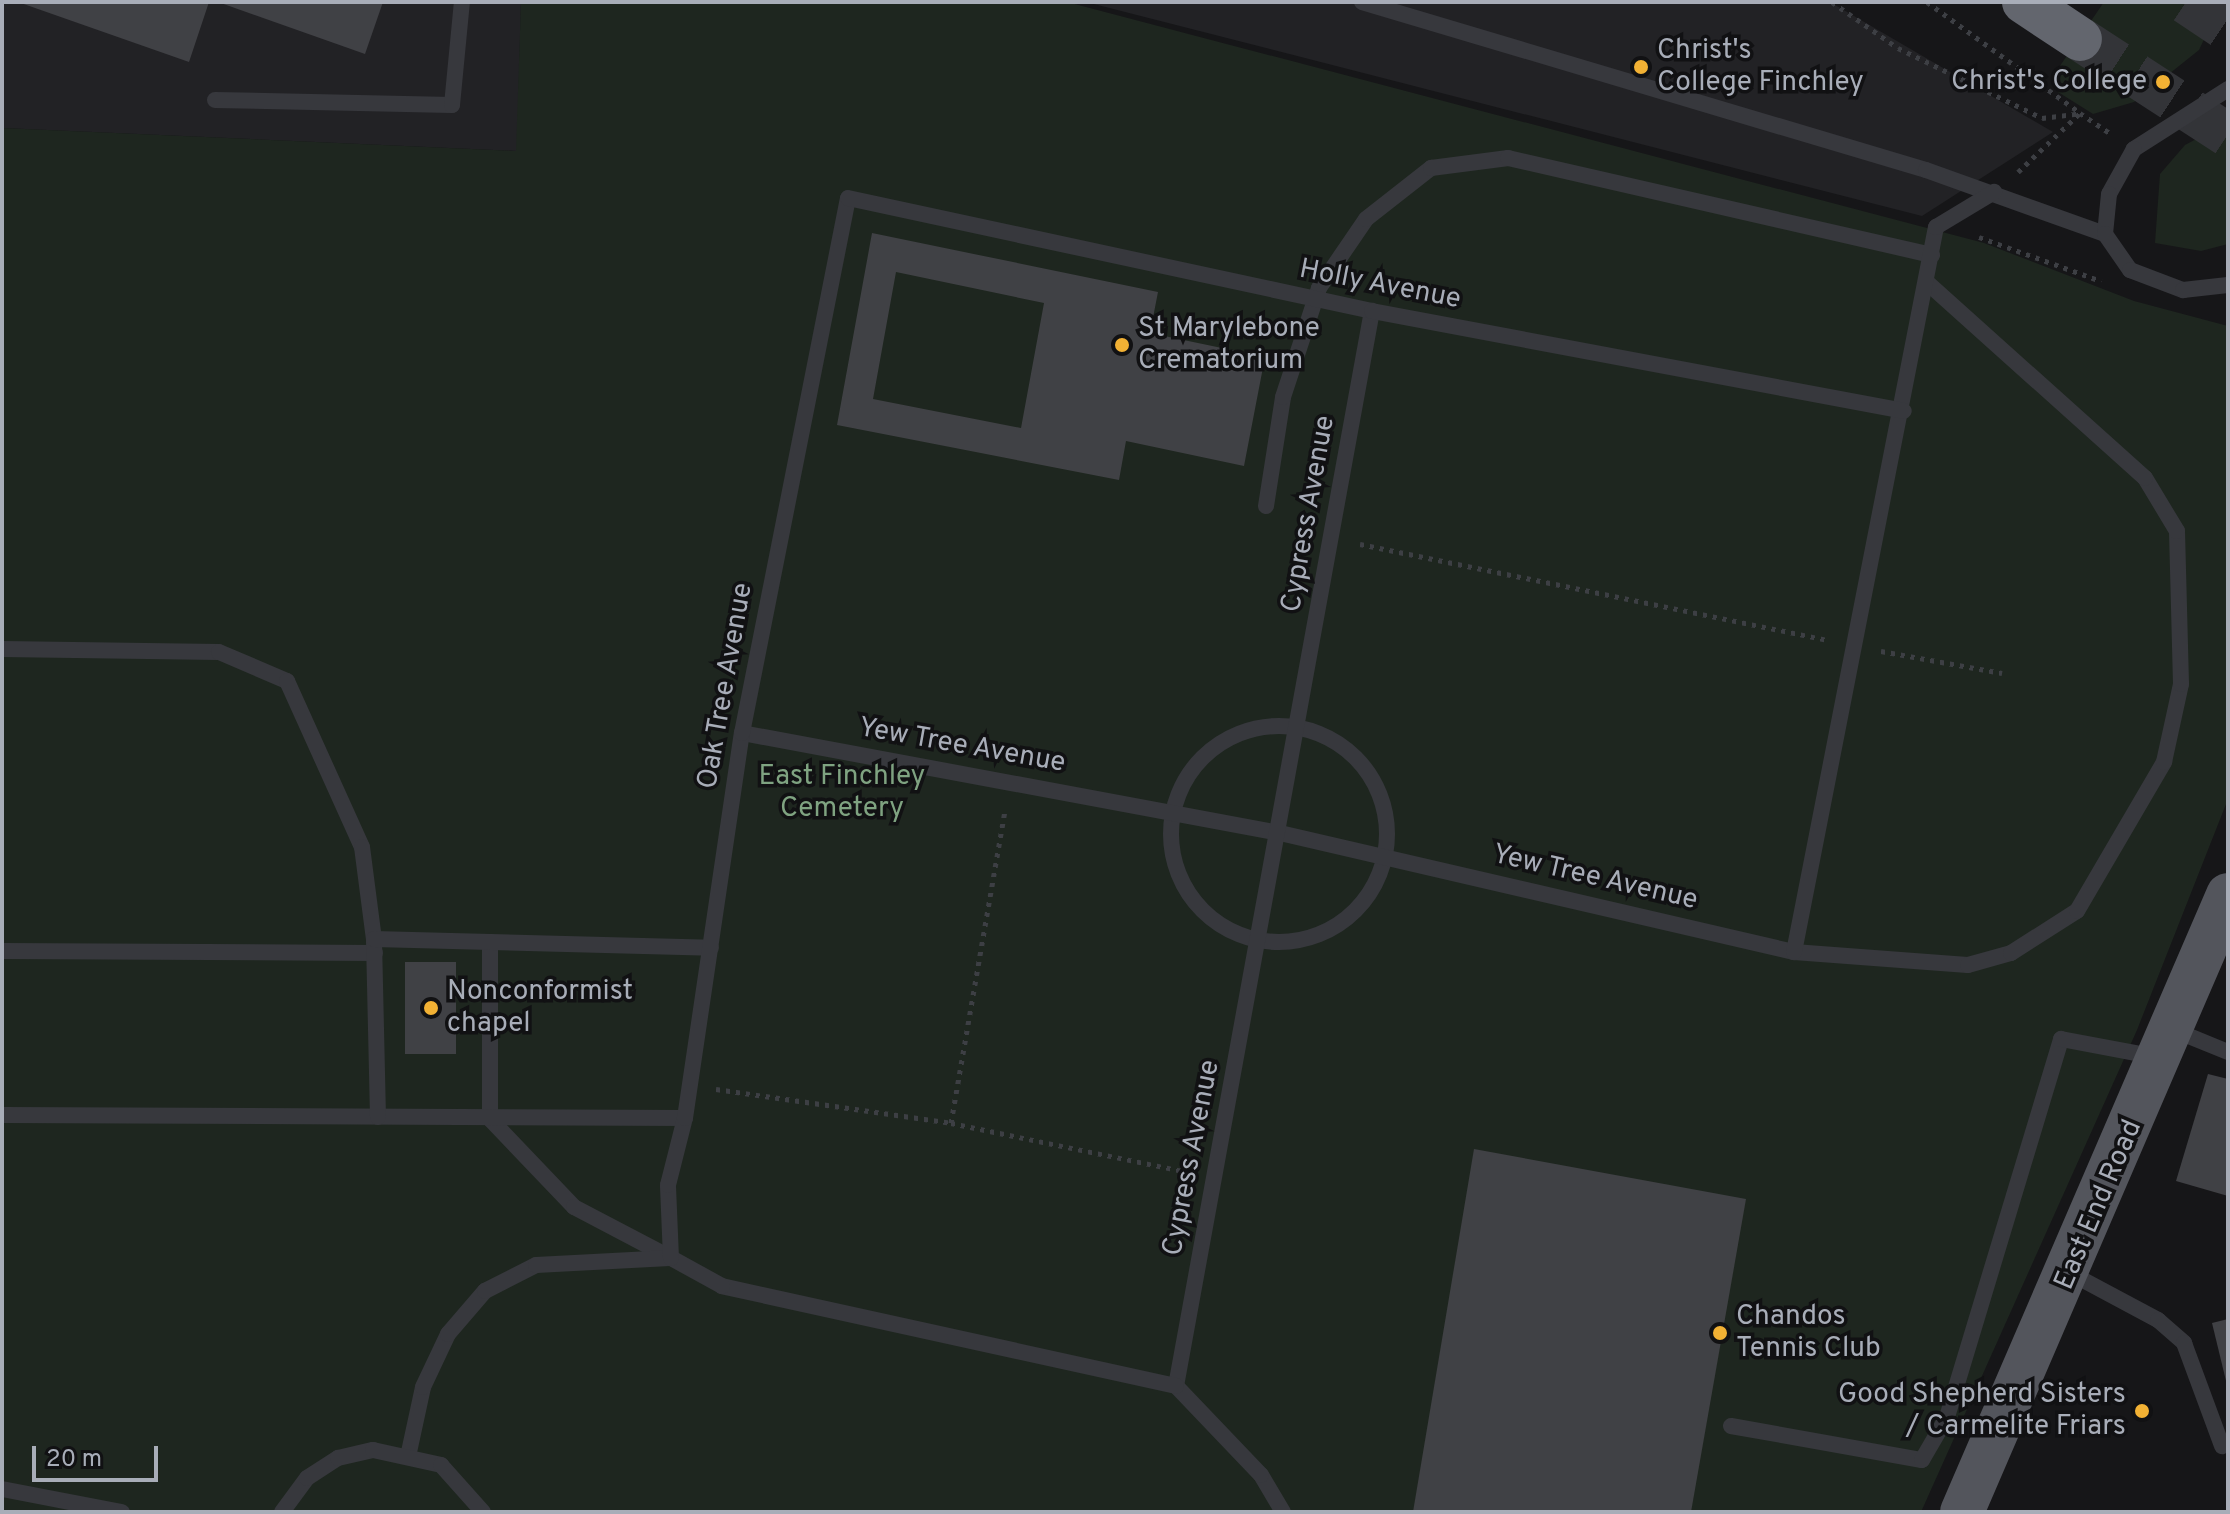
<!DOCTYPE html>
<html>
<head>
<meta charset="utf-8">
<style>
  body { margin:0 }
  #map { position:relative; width:2230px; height:1514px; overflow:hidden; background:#161618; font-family:Overpass,sans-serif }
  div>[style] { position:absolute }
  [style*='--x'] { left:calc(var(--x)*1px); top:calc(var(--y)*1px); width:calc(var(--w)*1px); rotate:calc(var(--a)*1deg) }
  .built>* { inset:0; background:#222225 }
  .green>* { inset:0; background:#1e261f }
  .building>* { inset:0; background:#404145; transform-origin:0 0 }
  .highway-tunnel>* { height:44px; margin-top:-22px; transform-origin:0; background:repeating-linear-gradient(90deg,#333438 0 44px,transparent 0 66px) }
  .path>* { height:5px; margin-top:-2.5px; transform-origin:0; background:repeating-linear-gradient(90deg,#3d3f44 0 4px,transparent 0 10px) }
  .lane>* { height:16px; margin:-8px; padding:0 8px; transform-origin:8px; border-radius:8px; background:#37383d }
  .lane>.ring { margin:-8px; padding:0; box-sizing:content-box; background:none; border:16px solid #37383d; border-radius:50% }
  .primary>* { height:44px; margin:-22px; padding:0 22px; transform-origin:22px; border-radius:22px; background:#53555c }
  .highway>* { height:44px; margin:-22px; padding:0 22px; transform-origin:22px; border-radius:22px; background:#63666e }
  .dots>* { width:22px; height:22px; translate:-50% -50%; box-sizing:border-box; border:4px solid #111113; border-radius:50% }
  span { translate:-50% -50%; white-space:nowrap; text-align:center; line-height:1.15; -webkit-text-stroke:7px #111113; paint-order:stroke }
  .poi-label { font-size:28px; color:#a8adb8 }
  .left { translate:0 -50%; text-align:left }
  .right { translate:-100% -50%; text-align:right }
  .street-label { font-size:28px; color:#a8adb8 }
  .park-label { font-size:28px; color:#7fa381 }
  .frame { position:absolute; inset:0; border:4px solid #a8adb8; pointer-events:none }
  .scale { position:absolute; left:32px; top:1446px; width:126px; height:36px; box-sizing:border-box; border:4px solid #a8adb8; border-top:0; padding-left:10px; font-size:24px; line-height:28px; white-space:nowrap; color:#a8adb8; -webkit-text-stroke:6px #111113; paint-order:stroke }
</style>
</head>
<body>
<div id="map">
  <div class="built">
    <div style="clip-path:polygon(2px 2px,521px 2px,517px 151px,2px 128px)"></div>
    <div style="clip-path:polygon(1086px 2px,1830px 2px,2053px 132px,1922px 216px)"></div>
  </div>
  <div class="green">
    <div style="clip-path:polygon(521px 2px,1067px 2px,1984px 243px,2134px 301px,2228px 326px,2228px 799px,2137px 1030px,1921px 1512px,2px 1512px,2px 128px,516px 151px)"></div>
    <div style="clip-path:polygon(2104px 2px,2222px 2px,2199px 50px,2134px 102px,2093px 114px,2058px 92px,2053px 76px)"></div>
    <div style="clip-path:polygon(2228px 122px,2228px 244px,2201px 251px,2155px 243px,2160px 174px,2185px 145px)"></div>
  </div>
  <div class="building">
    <div style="clip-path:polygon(18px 2px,209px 2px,189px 62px)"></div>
    <div style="clip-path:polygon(218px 2px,383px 2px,365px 54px)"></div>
    <div style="clip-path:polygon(evenodd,872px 233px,1158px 292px,1150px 333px,1265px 357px,1244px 466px,1126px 441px,1119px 480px,837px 425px,872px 233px,896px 272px,1044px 303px,1021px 428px,873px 399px,896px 272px)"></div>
    <div style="left:405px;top:962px;width:51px;height:92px"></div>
    <div style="clip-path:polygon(2208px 1074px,2228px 1079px,2228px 1196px,2176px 1181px)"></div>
    <div style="clip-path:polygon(1474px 1149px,1746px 1199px,1691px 1512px,1413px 1512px)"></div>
    <div style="clip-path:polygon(2228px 1319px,2228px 1385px,2227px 1385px,2212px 1323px)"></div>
  </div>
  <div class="highway-tunnel">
    <div style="--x:2186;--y:2;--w:50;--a:33.7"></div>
    <div style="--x:2080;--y:39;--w:176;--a:33"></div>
  </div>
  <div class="path">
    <div style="--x:1832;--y:2;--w:80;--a:34.9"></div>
    <div style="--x:1898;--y:48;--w:160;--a:25.9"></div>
    <div style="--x:2042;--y:118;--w:38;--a:-7"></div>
    <div style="--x:1927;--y:2;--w:188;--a:35.9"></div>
    <div style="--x:2018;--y:172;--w:86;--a:-43.6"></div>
    <div style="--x:2080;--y:113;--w:36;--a:34"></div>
    <div style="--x:1979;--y:237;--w:130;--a:19.8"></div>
    <div style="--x:1360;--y:544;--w:478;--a:11.6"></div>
    <div style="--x:1881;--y:651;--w:123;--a:10.3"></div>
    <div style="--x:716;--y:1089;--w:237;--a:8.2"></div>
    <div style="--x:951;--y:1123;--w:241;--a:11.7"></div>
    <div style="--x:951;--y:1123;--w:319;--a:-80.2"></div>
  </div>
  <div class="lane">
    <div style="--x:1362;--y:2;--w:588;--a:16.59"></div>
    <div style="--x:1926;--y:170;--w:190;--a:19.7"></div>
    <div style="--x:2228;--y:89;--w:112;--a:147.4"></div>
    <div style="--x:2134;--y:149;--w:51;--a:119.1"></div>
    <div style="--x:2109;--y:194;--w:40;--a:95.7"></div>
    <div style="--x:2105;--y:234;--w:44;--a:55.2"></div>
    <div style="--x:2130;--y:270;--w:57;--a:20.7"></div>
    <div style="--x:2183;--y:290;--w:45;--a:-6.3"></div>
    <div style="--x:215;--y:100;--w:237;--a:1.2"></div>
    <div style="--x:452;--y:105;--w:103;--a:-84.5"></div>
    <div style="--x:1266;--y:506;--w:110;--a:-81.1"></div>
    <div style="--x:1283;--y:397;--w:115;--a:-71.7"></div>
    <div style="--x:1319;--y:288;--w:83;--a:-55.7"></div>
    <div style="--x:1366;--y:219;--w:83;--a:-38.1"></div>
    <div style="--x:1431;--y:168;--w:78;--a:-7.4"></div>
    <div style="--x:1508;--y:158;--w:435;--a:12.9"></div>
    <div style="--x:2;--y:649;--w:217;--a:0.8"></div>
    <div style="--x:219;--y:652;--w:74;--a:23.1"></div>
    <div style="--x:287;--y:681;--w:182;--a:65.7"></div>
    <div style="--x:362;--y:847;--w:93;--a:82.6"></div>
    <div class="ring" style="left:1171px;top:726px;width:200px;height:200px"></div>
    <div style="--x:742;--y:733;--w:547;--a:10.53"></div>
    <div style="--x:1280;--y:833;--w:528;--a:13.04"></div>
    <div style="--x:1794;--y:952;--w:174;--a:4.3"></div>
    <div style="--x:1968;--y:965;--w:45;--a:-15.6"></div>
    <div style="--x:2011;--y:953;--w:78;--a:-32.5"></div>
    <div style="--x:2077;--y:911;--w:173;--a:-59.7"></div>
    <div style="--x:2164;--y:762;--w:80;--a:-77.7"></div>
    <div style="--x:2181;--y:684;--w:153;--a:-91.5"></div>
    <div style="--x:2177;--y:531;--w:62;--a:-121.1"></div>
    <div style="--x:2145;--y:478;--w:292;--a:-138.1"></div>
    <div style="--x:490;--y:942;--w:177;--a:90"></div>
    <div style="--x:490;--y:1119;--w:122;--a:46.3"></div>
    <div style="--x:574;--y:1207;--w:110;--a:27.7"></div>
    <div style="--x:2;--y:951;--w:373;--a:0.3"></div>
    <div style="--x:1794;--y:952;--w:739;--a:-78.92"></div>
    <div style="--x:1936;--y:227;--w:68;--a:-31.1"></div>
    <div style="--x:2174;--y:1030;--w:58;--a:22.2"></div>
    <div style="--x:2;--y:1115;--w:683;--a:0.25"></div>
    <div style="--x:378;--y:1117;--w:178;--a:-91.3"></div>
    <div style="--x:374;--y:939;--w:337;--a:1.5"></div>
    <div style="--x:2070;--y:1273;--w:100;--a:28.1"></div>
    <div style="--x:2158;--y:1320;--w:35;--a:41"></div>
    <div style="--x:2184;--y:1343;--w:110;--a:69.7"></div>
    <div style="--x:1176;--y:1386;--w:1093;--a:-79.67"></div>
    <div style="--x:1731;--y:1426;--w:194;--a:10.1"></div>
    <div style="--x:1922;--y:1460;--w:50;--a:-59.8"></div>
    <div style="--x:1947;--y:1417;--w:395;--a:-73.2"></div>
    <div style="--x:2061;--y:1039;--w:98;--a:10.6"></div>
    <div style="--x:409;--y:1452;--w:66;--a:-77.8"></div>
    <div style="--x:423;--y:1387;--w:59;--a:-64.7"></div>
    <div style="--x:448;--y:1334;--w:57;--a:-49.3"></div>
    <div style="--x:485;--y:1291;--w:57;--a:-27"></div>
    <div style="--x:536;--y:1265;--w:134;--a:-3"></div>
    <div style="--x:2;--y:1489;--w:122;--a:10.9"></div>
    <div style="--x:282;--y:1512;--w:42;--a:-53.7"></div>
    <div style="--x:307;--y:1478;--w:37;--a:-33"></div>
    <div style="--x:338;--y:1458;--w:36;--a:-13"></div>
    <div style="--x:373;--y:1450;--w:70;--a:12.4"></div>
    <div style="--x:441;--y:1465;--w:63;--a:48.2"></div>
    <div style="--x:1283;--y:1512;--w:43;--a:-120.7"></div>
    <div style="--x:1261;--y:1475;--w:123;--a:-133.7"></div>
    <div style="--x:1176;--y:1386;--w:465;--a:-167.6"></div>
    <div style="--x:722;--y:1286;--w:58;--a:-151.2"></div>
    <div style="--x:671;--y:1258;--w:73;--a:-92.4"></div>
    <div style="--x:668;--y:1185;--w:69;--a:-75.8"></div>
    <div style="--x:685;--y:1118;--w:389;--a:-81.6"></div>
    <div style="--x:742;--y:733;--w:545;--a:-78.79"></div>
    <div style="--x:848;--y:198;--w:536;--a:12.17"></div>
    <div style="--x:1372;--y:311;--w:541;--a:10.65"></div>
  </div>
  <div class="primary">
    <div style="--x:1962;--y:1512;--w:672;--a:-66.68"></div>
  </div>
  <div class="highway">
    <div style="--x:2024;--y:2;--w:67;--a:33.5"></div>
  </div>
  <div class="dots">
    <div style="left:1641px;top:67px;background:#f2b134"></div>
    <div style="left:2163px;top:82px;background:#f2b134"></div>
    <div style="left:1122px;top:345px;background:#f2b134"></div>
    <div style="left:431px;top:1008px;background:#f2b134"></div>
    <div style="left:1720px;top:1333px;background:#f2b134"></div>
    <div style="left:2142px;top:1411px;background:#f2b134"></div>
  </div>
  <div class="poi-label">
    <span class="left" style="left:1657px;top:67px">Christ's<br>College Finchley</span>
    <span class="right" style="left:2147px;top:82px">Christ's College</span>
    <span class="left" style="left:1138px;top:345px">St Marylebone<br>Crematorium</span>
    <span class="left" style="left:447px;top:1008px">Nonconformist<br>chapel</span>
    <span class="left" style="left:1736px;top:1333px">Chandos<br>Tennis Club</span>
    <span class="right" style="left:2126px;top:1411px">Good Shepherd Sisters<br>/ Carmelite Friars</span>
  </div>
  <div class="street-label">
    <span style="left:1380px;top:285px;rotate:11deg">Holly Avenue</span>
    <span style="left:1309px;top:514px;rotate:-80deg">Cypress Avenue</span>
    <span style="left:726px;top:686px;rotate:-80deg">Oak Tree Avenue</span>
    <span style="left:962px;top:746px;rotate:10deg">Yew Tree Avenue</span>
    <span style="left:1595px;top:878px;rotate:13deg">Yew Tree Avenue</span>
    <span style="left:1192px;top:1158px;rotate:-79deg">Cypress Avenue</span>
    <span style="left:2099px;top:1205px;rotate:-67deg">East End Road</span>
  </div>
  <div class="park-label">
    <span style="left:842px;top:793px">East Finchley<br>Cemetery</span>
  </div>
  <div class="frame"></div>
  <div class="scale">20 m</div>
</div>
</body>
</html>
